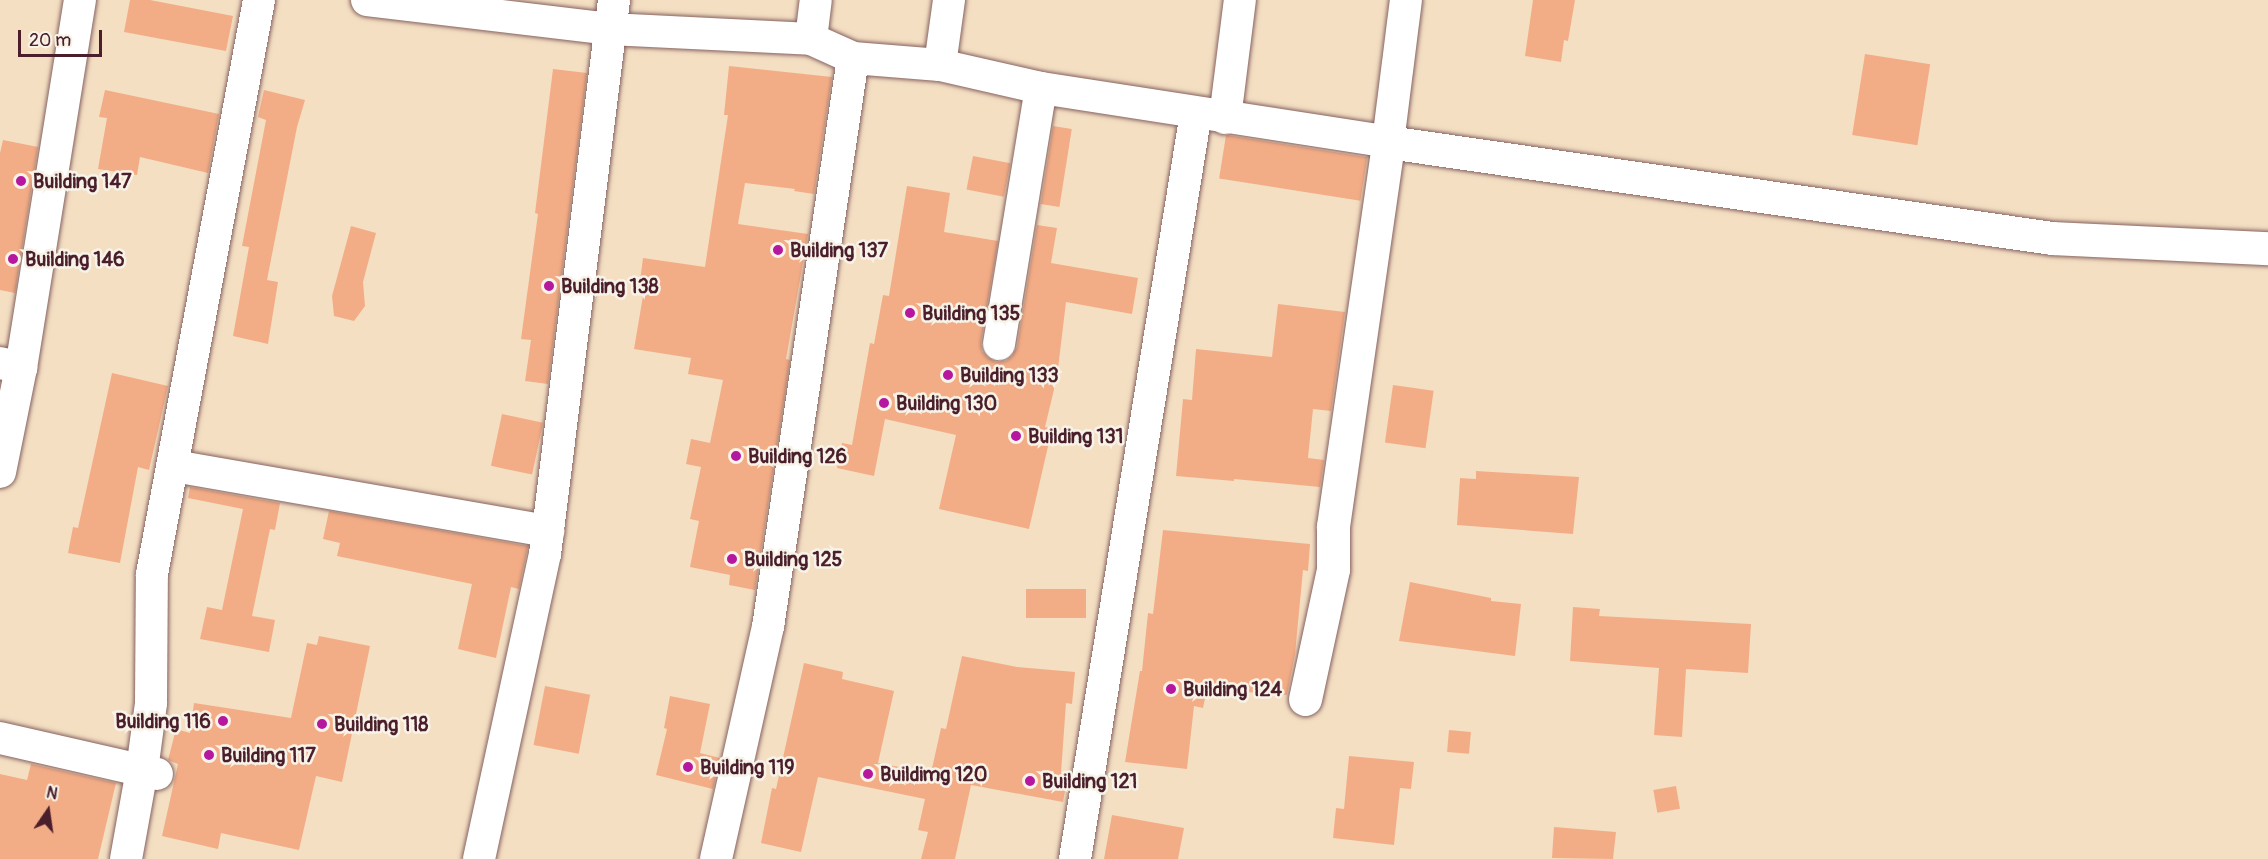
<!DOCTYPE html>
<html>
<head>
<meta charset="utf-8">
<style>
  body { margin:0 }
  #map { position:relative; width:2268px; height:859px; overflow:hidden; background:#f4dfc3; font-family:Pangolin,sans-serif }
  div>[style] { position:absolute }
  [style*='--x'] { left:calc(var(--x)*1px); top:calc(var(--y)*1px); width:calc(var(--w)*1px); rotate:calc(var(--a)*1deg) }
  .building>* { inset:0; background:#f3ad86; transform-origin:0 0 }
  .roads { filter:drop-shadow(0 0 2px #866260) drop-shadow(0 0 2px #866260) }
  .street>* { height:32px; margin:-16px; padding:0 16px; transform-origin:16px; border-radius:16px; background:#fff }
  .secondary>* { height:33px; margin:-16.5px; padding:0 16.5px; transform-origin:16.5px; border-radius:16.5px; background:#fff }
  .dots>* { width:16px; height:16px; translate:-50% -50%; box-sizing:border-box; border:3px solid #f7f3e8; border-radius:50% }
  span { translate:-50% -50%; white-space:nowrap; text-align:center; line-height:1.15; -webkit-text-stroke:5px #f7f3e8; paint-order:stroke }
  .poi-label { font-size:20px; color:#4a1f2b; font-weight:700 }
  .left { translate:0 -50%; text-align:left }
  .right { translate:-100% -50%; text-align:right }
  .north { position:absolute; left:18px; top:781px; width:60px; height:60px; -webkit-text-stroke:4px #f7f3e8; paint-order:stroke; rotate:13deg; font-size:16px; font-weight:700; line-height:24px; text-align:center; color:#4a1f2b }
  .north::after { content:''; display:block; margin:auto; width:21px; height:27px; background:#4a1f2b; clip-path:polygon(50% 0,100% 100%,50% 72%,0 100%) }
  .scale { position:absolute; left:18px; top:30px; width:84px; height:27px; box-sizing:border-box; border:3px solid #4a1f2b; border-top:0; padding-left:8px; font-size:18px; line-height:21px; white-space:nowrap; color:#4a1f2b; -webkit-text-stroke:4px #f7f3e8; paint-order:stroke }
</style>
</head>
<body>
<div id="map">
  <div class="building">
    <div style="clip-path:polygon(130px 0,150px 0,233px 16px,226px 51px,124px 32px)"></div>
    <div style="clip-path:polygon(1533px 0,1575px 0,1568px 41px,1564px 40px,1561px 62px,1525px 56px)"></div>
    <div style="left:1865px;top:54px;width:66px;height:82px;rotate:9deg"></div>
    <div style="clip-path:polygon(729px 66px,832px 77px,814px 194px,794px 191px,795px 189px,745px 183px,738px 224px,808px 234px,786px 359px,790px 360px,755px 590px,729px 585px,730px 575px,690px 567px,699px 521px,690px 519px,701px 467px,686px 464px,691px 439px,710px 443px,723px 380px,688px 374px,691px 358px,634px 349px,644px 290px,639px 289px,643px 258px,705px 267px,728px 115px,724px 115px)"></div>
    <div style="clip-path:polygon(553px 69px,587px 73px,548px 384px,525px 381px,531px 340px,521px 339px,538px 214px,535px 213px)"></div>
    <div style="clip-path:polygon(105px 90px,219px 114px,208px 173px,140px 157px,137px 175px,98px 169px,107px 118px,99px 117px)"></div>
    <div style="clip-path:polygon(264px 90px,305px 100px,297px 127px,267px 280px,278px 282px,268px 344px,233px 336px,249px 247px,242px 246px,266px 120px,258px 117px)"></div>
    <div style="left:1053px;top:126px;width:19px;height:79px;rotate:9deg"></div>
    <div style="left:1226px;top:135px;width:143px;height:44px;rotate:9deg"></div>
    <div style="clip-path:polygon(3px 140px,38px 147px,15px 293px,0 290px,0 153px)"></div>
    <div style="left:973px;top:156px;width:38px;height:34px;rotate:11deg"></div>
    <div style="clip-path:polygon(907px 186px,950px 193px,944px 232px,998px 241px,981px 342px,982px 351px,987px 357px,996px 362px,1006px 361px,1012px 356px,1017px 347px,1037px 225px,1057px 228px,1051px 263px,1138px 278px,1132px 314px,1066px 302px,1057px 377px,1045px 427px,1052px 429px,1029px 529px,939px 509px,956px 435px,885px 419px,874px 476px,837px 468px,842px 443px,852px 445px,870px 343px,874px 344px,883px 295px,889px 296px)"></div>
    <div style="clip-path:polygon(351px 226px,376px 233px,363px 282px,365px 306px,354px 321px,334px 316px,332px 296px)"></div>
    <div style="clip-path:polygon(1278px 304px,1345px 312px,1331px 411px,1313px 409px,1308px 458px,1324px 460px,1320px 487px,1234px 479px,1234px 481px,1176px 476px,1183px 399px,1192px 400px,1196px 349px,1272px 357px)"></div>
    <div style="clip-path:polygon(112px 373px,168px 386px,149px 470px,138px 467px,120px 563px,68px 553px,73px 527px,78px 528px)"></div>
    <div style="left:1393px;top:385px;width:41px;height:58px;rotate:8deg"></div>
    <div style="left:502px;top:414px;width:42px;height:53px;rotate:12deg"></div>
    <div style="clip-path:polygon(1476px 471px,1579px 477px,1573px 534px,1457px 525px,1460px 478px,1476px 479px)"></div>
    <div style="clip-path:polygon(190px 487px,280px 503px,275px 530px,270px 529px,252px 616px,275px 620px,269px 652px,200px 639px,207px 607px,222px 610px,243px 509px,188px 498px)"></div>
    <div style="clip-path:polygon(329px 511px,528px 546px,519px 589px,511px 587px,496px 658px,458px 649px,472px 584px,337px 556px,340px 543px,323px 539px)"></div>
    <div style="clip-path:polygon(1163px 530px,1310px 544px,1308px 571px,1303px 570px,1295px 654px,1287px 695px,1207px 689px,1203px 708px,1194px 706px,1187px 769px,1125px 762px,1140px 671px,1142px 671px,1148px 613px,1153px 614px)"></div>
    <div style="clip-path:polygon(1410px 582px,1491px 598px,1491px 601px,1521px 604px,1515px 656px,1399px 641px)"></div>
    <div style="left:1026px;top:589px;width:60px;height:29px"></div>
    <div style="clip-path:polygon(1573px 607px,1600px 609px,1599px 616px,1751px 624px,1748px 673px,1686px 669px,1682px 737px,1654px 735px,1659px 668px,1570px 661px)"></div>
    <div style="clip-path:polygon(319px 636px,370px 646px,342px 782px,316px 776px,299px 850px,221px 833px,218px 849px,162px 836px,178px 764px,168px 760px,176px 729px,190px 733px,194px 703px,291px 718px,307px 643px,317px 645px)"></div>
    <div style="clip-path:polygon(962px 656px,1017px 667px,1075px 672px,1072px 704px,1066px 703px,1061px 773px,1068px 774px,1063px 802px,971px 785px,955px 859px,921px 859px,928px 832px,918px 830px,925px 799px,818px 777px,801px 852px,761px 843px,772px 788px,776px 789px,804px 663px,843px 672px,842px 679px,894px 691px,878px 763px,931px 773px,941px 728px,946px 729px)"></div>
    <div style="left:545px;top:686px;width:46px;height:60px;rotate:11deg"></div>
    <div style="clip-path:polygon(670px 696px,710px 704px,700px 753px,720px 758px,713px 789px,656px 775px,667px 729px,664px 728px)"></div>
    <div style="left:1449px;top:730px;width:22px;height:22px;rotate:5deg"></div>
    <div style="clip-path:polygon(1349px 756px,1414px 762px,1411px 789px,1400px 788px,1394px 845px,1333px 838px,1336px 808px,1344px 809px)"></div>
    <div style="clip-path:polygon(31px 764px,116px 783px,98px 859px,0 859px,0 774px,27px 780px)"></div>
    <div style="left:1676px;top:786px;width:23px;height:23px;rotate:80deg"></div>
    <div style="clip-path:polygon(1112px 815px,1184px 828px,1178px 859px,1104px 859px)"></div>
    <div style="clip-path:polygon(1554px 827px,1616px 832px,1613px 859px,1552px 858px)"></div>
  </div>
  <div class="roads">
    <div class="street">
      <div style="--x:367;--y:0;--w:244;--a:6.8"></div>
      <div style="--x:609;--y:29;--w:202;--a:2.8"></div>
      <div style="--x:811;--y:39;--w:46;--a:24.3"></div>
      <div style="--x:853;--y:58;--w:87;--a:4.6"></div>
      <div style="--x:940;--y:65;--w:104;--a:12.8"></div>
      <div style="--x:1041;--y:88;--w:351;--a:8.8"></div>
      <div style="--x:1388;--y:142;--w:143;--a:-82.8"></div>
      <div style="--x:811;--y:39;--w:39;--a:-83"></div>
      <div style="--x:940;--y:65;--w:66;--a:-82.1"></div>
      <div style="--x:1225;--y:118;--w:119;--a:-82.8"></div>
      <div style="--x:999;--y:344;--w:259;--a:-80.7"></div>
      <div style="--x:0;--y:363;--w:22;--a:13"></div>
      <div style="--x:21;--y:368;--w:373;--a:-80.9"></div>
      <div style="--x:174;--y:466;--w:380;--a:9.9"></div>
      <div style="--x:0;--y:472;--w:106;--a:-78.6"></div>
      <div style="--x:0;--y:738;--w:161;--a:12.9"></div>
      <div style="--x:126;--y:859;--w:90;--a:-79.8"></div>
      <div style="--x:142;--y:770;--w:68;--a:-82.3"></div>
      <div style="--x:151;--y:703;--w:129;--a:-89.6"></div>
      <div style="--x:152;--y:574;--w:584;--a:-79.44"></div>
      <div style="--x:479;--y:859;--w:312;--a:-77.8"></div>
      <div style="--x:545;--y:554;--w:558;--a:-82.9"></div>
      <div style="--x:716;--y:859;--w:238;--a:-77.4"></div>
      <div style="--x:768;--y:627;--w:575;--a:-81.5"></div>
      <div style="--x:1075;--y:859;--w:756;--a:-80.79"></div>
    </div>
    <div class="secondary">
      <div style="--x:1305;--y:699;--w:133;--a:-77.8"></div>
      <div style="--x:1333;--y:569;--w:43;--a:-90"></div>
      <div style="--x:1333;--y:526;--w:388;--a:-81.8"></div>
      <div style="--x:1388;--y:142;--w:671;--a:8.23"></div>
      <div style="--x:2052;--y:238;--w:216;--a:2.7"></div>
    </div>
  </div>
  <div class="dots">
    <div style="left:21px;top:181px;background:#b5179e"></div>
    <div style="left:778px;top:250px;background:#b5179e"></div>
    <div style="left:13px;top:259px;background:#b5179e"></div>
    <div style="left:549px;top:286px;background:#b5179e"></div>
    <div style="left:910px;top:313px;background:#b5179e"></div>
    <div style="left:948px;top:375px;background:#b5179e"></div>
    <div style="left:884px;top:403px;background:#b5179e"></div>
    <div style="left:1016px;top:436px;background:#b5179e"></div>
    <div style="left:736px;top:456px;background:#b5179e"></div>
    <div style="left:732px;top:559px;background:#b5179e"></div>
    <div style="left:1171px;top:689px;background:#b5179e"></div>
    <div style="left:223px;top:721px;background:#b5179e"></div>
    <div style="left:322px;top:724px;background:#b5179e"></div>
    <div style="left:209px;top:755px;background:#b5179e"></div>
    <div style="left:688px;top:767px;background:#b5179e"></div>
    <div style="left:868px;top:774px;background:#b5179e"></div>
    <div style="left:1030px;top:781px;background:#b5179e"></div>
  </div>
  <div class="poi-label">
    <span class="left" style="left:33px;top:181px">Building 147</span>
    <span class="left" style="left:790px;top:250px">Building 137</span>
    <span class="left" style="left:25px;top:259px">Building 146</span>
    <span class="left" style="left:561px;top:286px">Building 138</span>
    <span class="left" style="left:922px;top:313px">Building 135</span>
    <span class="left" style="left:960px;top:375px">Building 133</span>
    <span class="left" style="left:896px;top:403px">Building 130</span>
    <span class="left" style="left:1028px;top:436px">Building 131</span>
    <span class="left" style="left:748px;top:456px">Building 126</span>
    <span class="left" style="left:744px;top:559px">Building 125</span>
    <span class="left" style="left:1183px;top:689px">Building 124</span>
    <span class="right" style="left:211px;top:721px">Building 116</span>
    <span class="left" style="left:334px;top:724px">Building 118</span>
    <span class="left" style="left:221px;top:755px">Building 117</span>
    <span class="left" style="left:700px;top:767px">Building 119</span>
    <span class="left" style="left:880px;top:774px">Buildimg 120</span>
    <span class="left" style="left:1042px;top:781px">Building 121</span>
  </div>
  <div class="north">N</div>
  <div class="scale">20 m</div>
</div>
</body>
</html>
